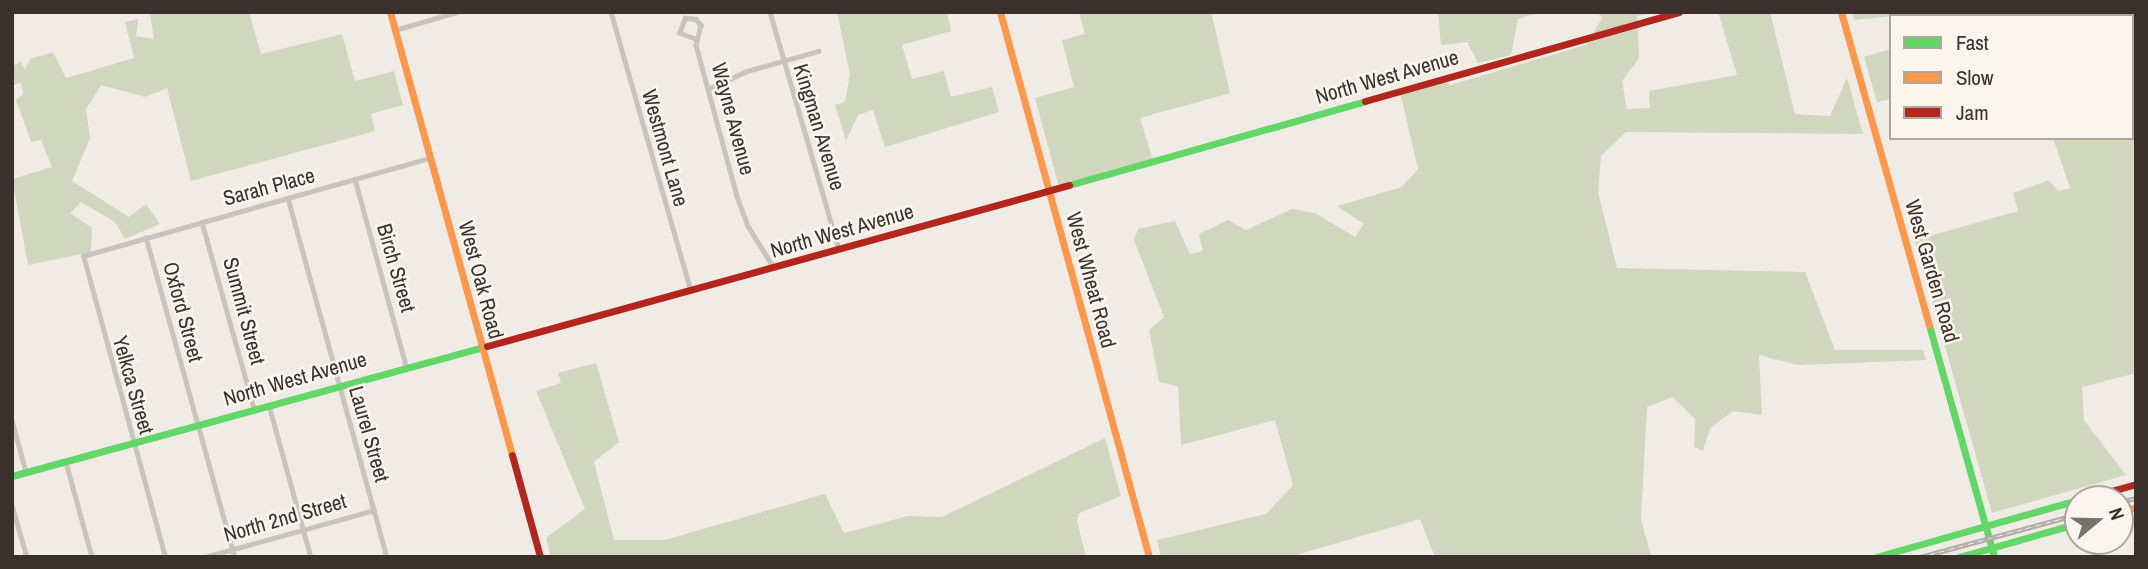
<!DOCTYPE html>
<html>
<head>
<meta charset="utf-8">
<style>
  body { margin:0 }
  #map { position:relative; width:2148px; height:569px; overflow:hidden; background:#f0ebe5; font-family:"Archivo Narrow",sans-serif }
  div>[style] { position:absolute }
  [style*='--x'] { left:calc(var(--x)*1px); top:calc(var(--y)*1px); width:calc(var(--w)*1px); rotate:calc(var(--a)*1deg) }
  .green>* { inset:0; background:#d1d6bf }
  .street>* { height:4.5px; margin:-2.25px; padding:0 2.25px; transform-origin:2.25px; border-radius:2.25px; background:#c9c3be }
  .fast>* { height:7px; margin:-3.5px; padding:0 3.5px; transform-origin:3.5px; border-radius:3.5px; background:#63d668 }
  .slow>* { height:7px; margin:-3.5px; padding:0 3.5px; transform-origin:3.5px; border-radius:3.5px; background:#ff974d }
  .jam>* { height:7px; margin:-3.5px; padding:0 3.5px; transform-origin:3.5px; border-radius:3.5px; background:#b3261e }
  .rail>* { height:4.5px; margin-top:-2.25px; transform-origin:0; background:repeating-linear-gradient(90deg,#fbf5ee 0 5px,#b1aca8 0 10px); box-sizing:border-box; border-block:2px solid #b1aca8 }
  span { translate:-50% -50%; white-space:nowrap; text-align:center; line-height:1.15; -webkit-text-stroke:5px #fbf5ee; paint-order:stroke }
  .street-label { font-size:21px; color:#3b302b }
  .frame { position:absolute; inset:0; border:14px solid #3b302b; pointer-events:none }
  .legend { position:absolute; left:1889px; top:14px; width:245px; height:126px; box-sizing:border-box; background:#fbf5ee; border:2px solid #aea6a0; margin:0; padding:9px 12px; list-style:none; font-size:21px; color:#3b302b }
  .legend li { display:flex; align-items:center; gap:14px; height:35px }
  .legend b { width:35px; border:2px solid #aea6a0 }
  .north { position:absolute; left:2064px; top:485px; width:70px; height:70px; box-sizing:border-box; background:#fbf5ee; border:2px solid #aea6a0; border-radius:50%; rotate:71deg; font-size:19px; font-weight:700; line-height:28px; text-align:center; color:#3b302b }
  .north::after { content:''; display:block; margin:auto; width:24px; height:32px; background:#7a716c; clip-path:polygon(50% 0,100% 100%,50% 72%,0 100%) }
</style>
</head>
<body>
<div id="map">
  <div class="green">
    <div style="clip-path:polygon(150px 12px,249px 12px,261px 54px,342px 34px,355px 81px,394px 71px,403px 105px,371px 114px,375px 131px,191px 181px,167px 88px,145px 97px,101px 85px,86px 109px,90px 138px,72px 181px,129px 217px,146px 204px,160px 224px,125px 239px,115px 222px,81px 202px,70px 213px,92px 228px,91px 252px,28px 265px,12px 179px,52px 167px,41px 140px,31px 142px,16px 100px,23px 94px,21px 83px,12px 85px,12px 66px,21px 62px,25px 70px,30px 59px,53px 52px,66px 78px,134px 58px,125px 22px,138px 19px,136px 36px,154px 39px)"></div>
    <div style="clip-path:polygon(837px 12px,947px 12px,951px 31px,902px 45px,912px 79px,944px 71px,951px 97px,992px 87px,999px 112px,885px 147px,873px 110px,858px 115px,846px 141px,835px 105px,845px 102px,850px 74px)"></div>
    <div style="clip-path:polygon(1079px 12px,1211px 12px,1230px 93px,1140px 118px,1153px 161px,1059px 187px,1035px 98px,1074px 87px,1062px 40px,1085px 34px)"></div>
    <div style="clip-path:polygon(1438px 12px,1539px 12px,1518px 19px,1511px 55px,1478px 63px,1467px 42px,1441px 45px)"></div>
    <div style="clip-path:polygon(1597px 12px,1655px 12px,1637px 16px,1639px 58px,1622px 81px,1627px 109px,1650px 108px,1649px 91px,1737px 75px,1718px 12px,1770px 12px,1795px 114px,1830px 116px,1847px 78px,1863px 134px,1626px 132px,1601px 156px,1598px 193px,1617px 268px,1805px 272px,1835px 350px,1923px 350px,1926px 360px,1798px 365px,1759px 355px,1762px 415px,1733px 411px,1710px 428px,1703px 451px,1694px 447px,1695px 419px,1672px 397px,1647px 407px,1641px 519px,1651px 557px,1435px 557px,1420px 519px,1289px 557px,1161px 557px,1157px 540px,1266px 514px,1293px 485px,1275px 420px,1181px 445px,1178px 386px,1159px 382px,1149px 330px,1164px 317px,1134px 240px,1138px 229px,1175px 221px,1190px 254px,1203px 251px,1199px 234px,1228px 220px,1246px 230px,1292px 209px,1315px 213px,1355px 237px,1364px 224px,1337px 206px,1402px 187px,1418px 169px,1400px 92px,1445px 80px,1450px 85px,1586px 45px,1602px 18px)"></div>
    <div style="clip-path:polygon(1852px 12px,2079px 12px,2079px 16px,1891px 16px,1854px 20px)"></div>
    <div style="clip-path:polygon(2136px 24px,2136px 373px,2082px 387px,2084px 420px,2126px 475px,1992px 513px,1915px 240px,2018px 211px,2013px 193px,2049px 180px,2058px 191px,2070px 188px,2053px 138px,2132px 138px)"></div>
    <div style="clip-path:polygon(1891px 49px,1891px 99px,1877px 102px,1864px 57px)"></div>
    <div style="clip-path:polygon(596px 363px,619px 442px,594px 462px,614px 540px,664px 540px,825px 494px,844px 533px,908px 516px,942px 517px,1105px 438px,1121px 496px,1079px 513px,1077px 521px,1086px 557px,551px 557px,546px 538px,585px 509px,536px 391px,561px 383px,558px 373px)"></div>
  </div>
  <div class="street">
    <div style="--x:611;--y:12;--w:290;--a:74"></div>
    <div style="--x:770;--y:12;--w:248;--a:73.8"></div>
    <div style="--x:395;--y:30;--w:65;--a:-16.2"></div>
    <div style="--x:695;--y:39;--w:17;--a:-159"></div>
    <div style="--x:679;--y:33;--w:16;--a:-68"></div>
    <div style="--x:685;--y:18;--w:11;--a:5"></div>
    <div style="--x:696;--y:19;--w:8;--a:50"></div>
    <div style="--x:701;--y:25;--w:21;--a:104"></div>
    <div style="--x:696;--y:45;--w:156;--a:74.8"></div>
    <div style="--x:737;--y:196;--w:32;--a:70"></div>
    <div style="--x:748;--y:226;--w:49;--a:58.2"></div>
    <div style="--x:708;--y:89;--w:43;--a:-24.8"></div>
    <div style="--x:747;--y:71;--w:74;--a:-15.7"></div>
    <div style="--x:355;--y:179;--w:194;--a:74.7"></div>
    <div style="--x:288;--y:198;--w:372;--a:74.6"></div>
    <div style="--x:202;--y:222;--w:193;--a:74.4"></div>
    <div style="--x:146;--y:237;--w:332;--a:74.5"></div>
    <div style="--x:269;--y:405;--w:158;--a:74.6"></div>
    <div style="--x:12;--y:420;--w:54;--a:74.9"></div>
    <div style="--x:66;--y:462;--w:98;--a:74.7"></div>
    <div style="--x:12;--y:505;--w:54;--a:73.9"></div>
    <div style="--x:165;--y:557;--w:312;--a:-105.2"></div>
    <div style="--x:83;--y:256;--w:361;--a:-15.8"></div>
    <div style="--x:205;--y:557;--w:175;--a:-15.5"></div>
  </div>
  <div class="fast">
    <div style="--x:1069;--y:185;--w:308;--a:-15.8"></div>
    <div style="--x:1929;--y:325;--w:241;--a:74.3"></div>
    <div style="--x:12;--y:476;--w:492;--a:-15.3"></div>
    <div style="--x:1876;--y:557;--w:210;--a:-15.8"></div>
    <div style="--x:1959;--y:557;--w:124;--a:-15.9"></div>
  </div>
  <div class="slow">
    <div style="--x:390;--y:12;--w:459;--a:74.6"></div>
    <div style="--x:1000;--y:12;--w:565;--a:74.71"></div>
    <div style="--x:1841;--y:12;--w:325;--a:74.3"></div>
    <div style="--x:2120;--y:512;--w:17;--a:-17"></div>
  </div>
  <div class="jam">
    <div style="--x:1365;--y:101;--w:326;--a:-15.8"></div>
    <div style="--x:487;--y:346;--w:604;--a:-15.46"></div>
    <div style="--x:512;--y:455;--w:106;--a:74.6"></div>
    <div style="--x:2082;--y:499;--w:56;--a:-15.5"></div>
  </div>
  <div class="rail">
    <div style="--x:2120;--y:502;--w:16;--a:-14"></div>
    <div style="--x:1920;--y:557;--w:164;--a:-15.2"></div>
  </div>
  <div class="street-label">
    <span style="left:1387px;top:77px;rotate:-16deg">North West Avenue</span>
    <span style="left:733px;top:119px;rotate:75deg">Wayne Avenue</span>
    <span style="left:819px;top:127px;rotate:73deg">Kingman Avenue</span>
    <span style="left:665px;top:148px;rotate:74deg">Westmont Lane</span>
    <span style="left:269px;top:187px;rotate:-15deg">Sarah Place</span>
    <span style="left:842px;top:231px;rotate:-16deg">North West Avenue</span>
    <span style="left:396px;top:268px;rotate:74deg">Birch Street</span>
    <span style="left:1932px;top:271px;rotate:74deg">West Garden Road</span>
    <span style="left:481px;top:280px;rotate:75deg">West Oak Road</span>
    <span style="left:1091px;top:280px;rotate:75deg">West Wheat Road</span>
    <span style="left:244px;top:311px;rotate:75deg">Summit Street</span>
    <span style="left:183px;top:312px;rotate:75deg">Oxford Street</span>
    <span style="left:295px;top:379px;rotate:-16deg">North West Avenue</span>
    <span style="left:133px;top:385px;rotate:74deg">Yelkca Street</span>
    <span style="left:369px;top:434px;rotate:74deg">Laurel Street</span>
    <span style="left:285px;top:518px;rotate:-16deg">North 2nd Street</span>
  </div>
  <div class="frame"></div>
  <ul class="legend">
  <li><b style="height:9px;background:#63d668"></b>Fast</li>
  <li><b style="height:9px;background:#ff974d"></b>Slow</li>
  <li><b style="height:9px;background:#b3261e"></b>Jam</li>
  </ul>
  <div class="north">N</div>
</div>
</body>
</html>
